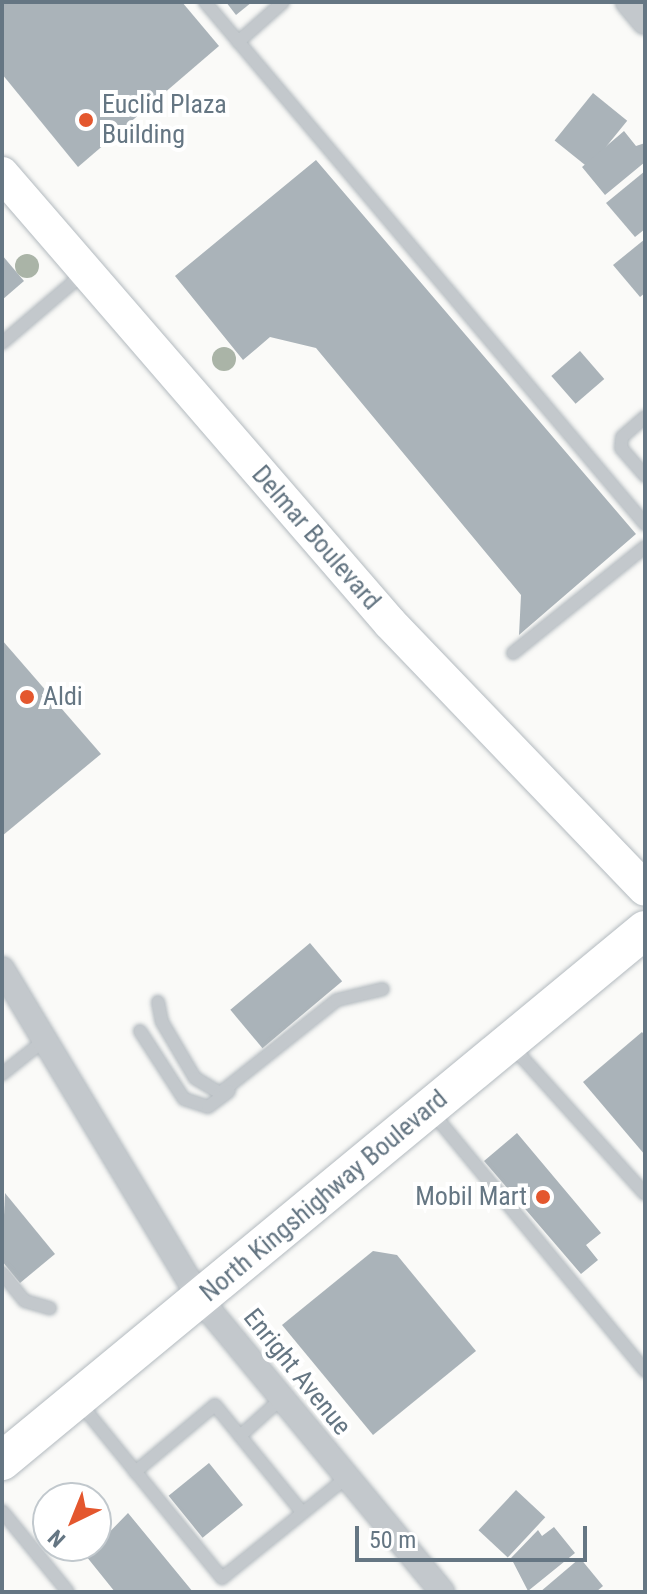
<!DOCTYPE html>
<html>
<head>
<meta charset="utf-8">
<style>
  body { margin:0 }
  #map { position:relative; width:647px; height:1594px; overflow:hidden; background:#fafaf8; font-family:"Roboto Condensed",sans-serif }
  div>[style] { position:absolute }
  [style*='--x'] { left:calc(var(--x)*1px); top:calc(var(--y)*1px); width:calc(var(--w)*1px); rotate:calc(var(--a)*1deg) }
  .building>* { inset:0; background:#aab3b9; transform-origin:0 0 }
  .roads { filter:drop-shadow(0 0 2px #b3babf) drop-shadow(0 0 2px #b3babf) }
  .lane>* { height:12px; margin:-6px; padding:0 6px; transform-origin:6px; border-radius:6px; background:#c3c8cc }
  .street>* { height:24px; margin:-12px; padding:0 12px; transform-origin:12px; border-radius:12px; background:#c3c8cc }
  .secondary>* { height:34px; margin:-17px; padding:0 17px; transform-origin:17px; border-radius:17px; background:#fff }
  .primary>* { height:38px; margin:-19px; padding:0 19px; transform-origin:19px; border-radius:19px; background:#fff }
  .trees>* { width:24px; height:24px; margin:-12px; border-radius:50%; background:#aab4a7 }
  .dots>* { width:22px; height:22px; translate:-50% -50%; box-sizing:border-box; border:4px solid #fff; border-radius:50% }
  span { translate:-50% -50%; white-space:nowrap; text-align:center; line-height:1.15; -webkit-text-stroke:8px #fff; paint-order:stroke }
  .poi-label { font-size:26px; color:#657683 }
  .left { translate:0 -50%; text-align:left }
  .right { translate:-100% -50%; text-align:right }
  .street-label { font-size:26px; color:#657683 }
  .frame { position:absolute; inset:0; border:4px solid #657683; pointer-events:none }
  .north { position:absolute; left:32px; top:1482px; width:80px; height:80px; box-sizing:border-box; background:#fff; border:2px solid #c1c8cd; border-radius:50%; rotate:223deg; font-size:22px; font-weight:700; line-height:32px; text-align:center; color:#657683 }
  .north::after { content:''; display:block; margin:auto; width:28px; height:36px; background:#e4572e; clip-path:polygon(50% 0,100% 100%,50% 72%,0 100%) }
  .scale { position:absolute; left:355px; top:1526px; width:232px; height:36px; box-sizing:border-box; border:4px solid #657683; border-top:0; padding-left:10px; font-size:24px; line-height:28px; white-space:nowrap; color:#657683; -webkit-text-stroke:6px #fff; paint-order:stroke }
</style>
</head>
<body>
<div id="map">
  <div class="building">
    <div style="clip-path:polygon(2px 2px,182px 2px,219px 46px,78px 167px,2px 74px)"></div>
    <div style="clip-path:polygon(226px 2px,252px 2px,236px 15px)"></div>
    <div style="left:593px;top:93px;width:44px;height:61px;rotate:39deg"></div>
    <div style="clip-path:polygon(624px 131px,636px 146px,645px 143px,645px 162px,605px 195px,582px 167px)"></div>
    <div style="clip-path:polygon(316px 160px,636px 534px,519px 635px,521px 595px,316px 348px,270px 337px,243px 360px,175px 276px)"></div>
    <div style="clip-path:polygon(645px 171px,645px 229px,635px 237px,606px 203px)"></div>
    <div style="clip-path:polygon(645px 239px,645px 293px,640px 297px,613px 265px)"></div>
    <div style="clip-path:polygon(2px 255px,24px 281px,2px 300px)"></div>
    <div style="left:580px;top:351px;width:37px;height:38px;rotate:49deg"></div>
    <div style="clip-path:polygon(2px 640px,101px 754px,2px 836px)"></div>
    <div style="left:310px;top:943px;width:50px;height:104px;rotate:50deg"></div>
    <div style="clip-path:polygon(642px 1032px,645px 1036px,645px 1155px,583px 1082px)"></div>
    <div style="clip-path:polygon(517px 1133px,601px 1233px,586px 1245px,598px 1260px,581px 1274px,484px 1161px)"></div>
    <div style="clip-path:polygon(5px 1193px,55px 1254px,20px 1283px,2px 1261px)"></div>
    <div style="clip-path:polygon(373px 1251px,397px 1255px,476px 1351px,373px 1435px,282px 1325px)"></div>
    <div style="left:209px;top:1463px;width:54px;height:52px;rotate:51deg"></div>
    <div style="left:516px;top:1490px;width:40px;height:55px;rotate:43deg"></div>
    <div style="clip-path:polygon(128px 1513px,193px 1592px,115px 1592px,82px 1551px,96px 1546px)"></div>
    <div style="clip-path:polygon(554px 1527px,575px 1553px,528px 1591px,511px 1558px,538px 1530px,542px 1536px)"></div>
    <div style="clip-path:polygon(580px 1558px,603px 1586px,596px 1592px,540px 1592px)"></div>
  </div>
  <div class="roads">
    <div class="lane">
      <div style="--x:205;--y:2;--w:683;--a:49.87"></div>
      <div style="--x:238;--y:42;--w:60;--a:-41.6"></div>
      <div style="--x:2;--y:343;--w:109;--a:-40.5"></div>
      <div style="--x:645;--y:417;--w:30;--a:139"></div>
      <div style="--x:622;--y:437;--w:11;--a:95"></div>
      <div style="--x:621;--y:448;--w:37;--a:49"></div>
      <div style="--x:513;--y:653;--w:169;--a:-38.8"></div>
      <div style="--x:158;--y:1002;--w:20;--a:79"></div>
      <div style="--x:162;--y:1022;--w:65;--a:59.5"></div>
      <div style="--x:195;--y:1078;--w:29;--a:31"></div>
      <div style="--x:220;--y:1093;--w:149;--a:-38.5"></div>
      <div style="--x:337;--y:1000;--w:47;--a:-13.4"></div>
      <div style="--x:140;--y:1031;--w:81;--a:57.1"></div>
      <div style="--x:184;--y:1099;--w:25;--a:18"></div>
      <div style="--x:208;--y:1107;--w:26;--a:-37"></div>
      <div style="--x:511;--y:1045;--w:200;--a:48"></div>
      <div style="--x:2;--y:1074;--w:56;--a:-38.5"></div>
      <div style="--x:431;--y:1111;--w:337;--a:50.5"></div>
      <div style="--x:2;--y:1273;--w:36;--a:51"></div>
      <div style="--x:25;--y:1301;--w:26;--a:16"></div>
      <div style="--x:79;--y:1402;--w:227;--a:50.9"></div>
      <div style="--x:222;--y:1578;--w:161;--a:-38.9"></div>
      <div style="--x:240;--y:1436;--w:98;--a:50.8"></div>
      <div style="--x:135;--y:1472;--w:104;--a:-39.9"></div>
      <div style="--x:215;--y:1405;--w:40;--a:51"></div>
      <div style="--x:240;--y:1436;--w:57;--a:-42.1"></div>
      <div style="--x:2;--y:1511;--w:104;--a:50.8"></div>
    </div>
    <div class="street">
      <div style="--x:628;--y:2;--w:26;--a:50"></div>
      <div style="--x:2;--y:969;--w:385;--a:59"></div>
      <div style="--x:200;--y:1299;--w:380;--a:50.4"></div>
    </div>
    <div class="secondary">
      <div style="--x:2;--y:174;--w:593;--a:49.17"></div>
      <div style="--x:390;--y:623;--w:368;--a:46.2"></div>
    </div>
    <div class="primary">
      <div style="--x:2;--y:1461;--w:834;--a:-39.55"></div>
    </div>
  </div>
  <div class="trees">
    <div style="left:27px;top:266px"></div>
    <div style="left:224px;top:359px"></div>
  </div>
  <div class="dots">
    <div style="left:86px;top:120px;background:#e4572e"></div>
    <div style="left:27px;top:697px;background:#e4572e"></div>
    <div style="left:543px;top:1197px;background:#e4572e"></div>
  </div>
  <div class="poi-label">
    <span class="left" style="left:102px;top:120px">Euclid Plaza<br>Building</span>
    <span class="left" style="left:43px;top:697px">Aldi</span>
    <span class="right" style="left:527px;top:1197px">Mobil Mart</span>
  </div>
  <div class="street-label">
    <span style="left:316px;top:538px;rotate:49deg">Delmar Boulevard</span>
    <span style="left:324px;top:1196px;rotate:-40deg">North Kingshighway Boulevard</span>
    <span style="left:297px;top:1372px;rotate:51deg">Enright Avenue</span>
  </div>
  <div class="frame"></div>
  <div class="north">N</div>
  <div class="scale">50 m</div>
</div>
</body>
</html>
